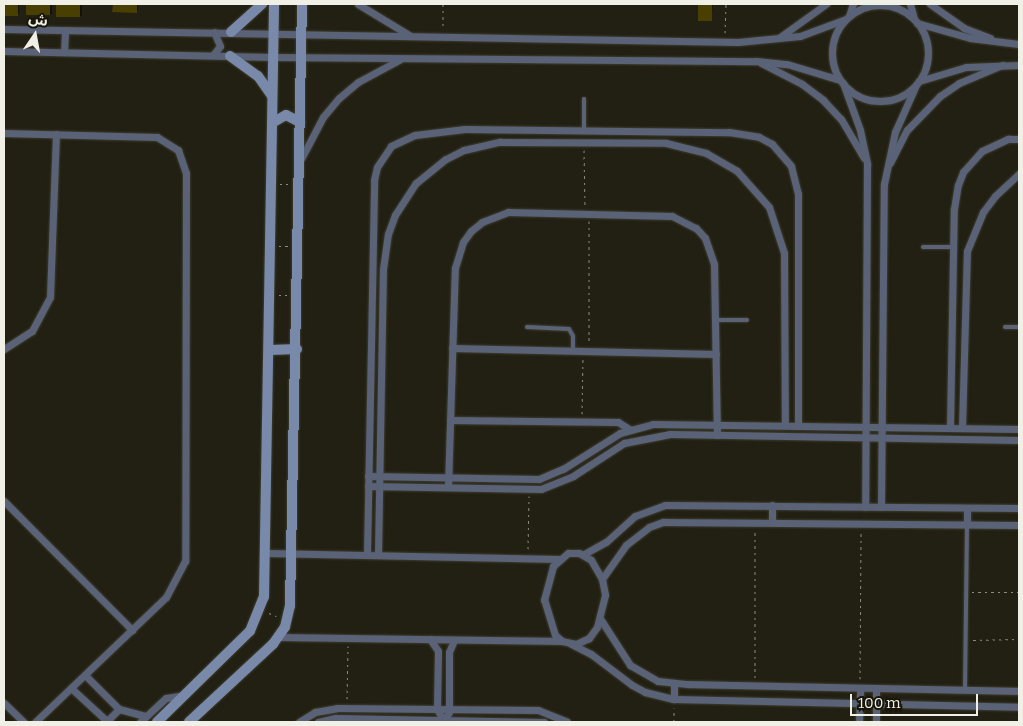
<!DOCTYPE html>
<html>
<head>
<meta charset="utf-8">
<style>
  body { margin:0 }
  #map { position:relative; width:1023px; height:726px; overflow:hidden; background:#222012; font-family:Bitter,"Noto Sans Arabic",serif }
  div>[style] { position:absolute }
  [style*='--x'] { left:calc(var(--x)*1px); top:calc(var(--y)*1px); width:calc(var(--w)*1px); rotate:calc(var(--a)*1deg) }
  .shadow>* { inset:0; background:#0007; transform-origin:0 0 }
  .building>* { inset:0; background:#483f00; transform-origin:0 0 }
  .path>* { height:1px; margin-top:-0.5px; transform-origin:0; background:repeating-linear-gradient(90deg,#8c8b7f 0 2.5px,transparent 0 6.5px) }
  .roads { filter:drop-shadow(0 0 1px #3f3d30) drop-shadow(0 0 1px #3f3d30) }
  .lane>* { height:4px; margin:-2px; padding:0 2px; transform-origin:2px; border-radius:2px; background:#596277 }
  .street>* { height:7px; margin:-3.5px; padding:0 3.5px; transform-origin:3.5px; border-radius:3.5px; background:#596277 }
  .street>.ring { margin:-3.5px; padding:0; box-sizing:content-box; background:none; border:7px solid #596277; border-radius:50% }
  .secondary>* { height:10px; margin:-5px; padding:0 5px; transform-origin:5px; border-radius:5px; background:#7989a9 }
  span { translate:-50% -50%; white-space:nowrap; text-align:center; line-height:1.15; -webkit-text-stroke:4px #191609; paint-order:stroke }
  .frame { position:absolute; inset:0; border:5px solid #f1f0e6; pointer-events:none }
  .north { position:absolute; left:10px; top:10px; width:50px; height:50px; -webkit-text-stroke:4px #191609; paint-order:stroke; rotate:12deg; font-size:14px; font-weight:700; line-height:20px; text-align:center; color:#f1f0e6 }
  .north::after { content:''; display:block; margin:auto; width:18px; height:22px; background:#f1f0e6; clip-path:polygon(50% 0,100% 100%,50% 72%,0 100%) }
  .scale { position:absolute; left:850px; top:694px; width:128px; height:22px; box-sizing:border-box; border:2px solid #f1f0e6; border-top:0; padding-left:6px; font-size:15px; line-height:18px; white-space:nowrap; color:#f1f0e6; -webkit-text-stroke:4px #191609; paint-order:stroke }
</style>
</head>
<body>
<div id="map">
  <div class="shadow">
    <div style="clip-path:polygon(4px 4px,19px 4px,19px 13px,4px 15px)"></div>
    <div style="left:28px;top:4px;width:24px;height:10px"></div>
    <div style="left:57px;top:4px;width:25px;height:12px"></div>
    <div style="clip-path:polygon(114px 4px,138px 4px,138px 10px,114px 11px)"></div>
    <div style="clip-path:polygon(700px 4px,713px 4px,711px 19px,699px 19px)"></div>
  </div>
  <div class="building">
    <div style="left:4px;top:4px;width:14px;height:12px"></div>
    <div style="left:26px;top:4px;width:24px;height:11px"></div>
    <div style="left:56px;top:4px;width:24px;height:13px"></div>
    <div style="clip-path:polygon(113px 4px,137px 4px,137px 13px,112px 12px)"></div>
    <div style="left:698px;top:4px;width:14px;height:17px"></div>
  </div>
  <div class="path">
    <div style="--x:443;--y:4;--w:24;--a:90"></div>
    <div style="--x:725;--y:33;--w:29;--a:-88"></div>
    <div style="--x:584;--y:150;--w:56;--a:89"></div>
    <div style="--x:280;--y:184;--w:8;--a:0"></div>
    <div style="--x:589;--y:221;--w:121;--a:90"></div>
    <div style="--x:279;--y:246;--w:9;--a:0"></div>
    <div style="--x:279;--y:295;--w:8;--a:0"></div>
    <div style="--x:582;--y:414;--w:56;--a:-89"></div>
    <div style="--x:528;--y:549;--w:53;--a:-88.9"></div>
    <div style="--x:972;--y:592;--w:47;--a:0"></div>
    <div style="--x:269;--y:613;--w:8;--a:23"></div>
    <div style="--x:973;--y:640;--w:46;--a:-1.2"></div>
    <div style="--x:755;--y:678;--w:146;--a:-90"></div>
    <div style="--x:860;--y:679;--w:148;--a:-89.6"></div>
    <div style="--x:347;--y:699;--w:53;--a:-88.9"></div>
    <div style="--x:674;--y:722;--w:14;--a:-90"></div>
  </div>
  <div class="roads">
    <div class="lane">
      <div style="--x:584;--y:99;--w:32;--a:90"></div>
      <div style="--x:923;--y:247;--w:30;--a:0"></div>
      <div style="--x:715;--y:320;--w:32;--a:0"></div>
      <div style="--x:527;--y:327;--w:42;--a:2.7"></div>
      <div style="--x:569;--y:329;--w:8;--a:60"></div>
      <div style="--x:573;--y:336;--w:15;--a:90"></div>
      <div style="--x:1005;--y:327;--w:14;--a:0"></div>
      <div style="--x:965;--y:689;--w:165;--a:-89.3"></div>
    </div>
    <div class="street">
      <div style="--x:358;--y:4;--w:60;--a:31.3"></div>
      <div style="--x:910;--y:4;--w:16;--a:75"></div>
      <div style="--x:930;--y:4;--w:42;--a:35.2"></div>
      <div style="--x:964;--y:28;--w:28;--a:21"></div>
      <div class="ring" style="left:832px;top:5px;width:89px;height:89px"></div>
      <div style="--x:849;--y:16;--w:13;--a:-72"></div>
      <div style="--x:917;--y:23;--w:55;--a:15.8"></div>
      <div style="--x:970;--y:38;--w:49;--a:7"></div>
      <div style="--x:4;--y:29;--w:734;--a:1.01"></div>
      <div style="--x:738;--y:42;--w:62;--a:-5.5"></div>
      <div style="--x:800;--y:36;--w:49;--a:-20.3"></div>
      <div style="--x:780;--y:37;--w:57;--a:-35.7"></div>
      <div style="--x:4;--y:51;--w:269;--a:1.3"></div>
      <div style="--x:273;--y:57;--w:483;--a:0.5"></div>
      <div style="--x:756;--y:61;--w:31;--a:6"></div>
      <div style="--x:787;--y:64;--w:55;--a:16.8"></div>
      <div style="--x:64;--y:52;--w:22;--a:-87"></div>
      <div style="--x:213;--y:55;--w:11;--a:-52"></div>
      <div style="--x:220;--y:46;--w:15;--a:-113"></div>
      <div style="--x:761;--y:63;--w:46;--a:27.1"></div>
      <div style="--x:802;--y:84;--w:26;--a:37"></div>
      <div style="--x:823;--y:100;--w:26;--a:47"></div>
      <div style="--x:841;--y:119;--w:45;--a:59.5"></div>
      <div style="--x:919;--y:81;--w:49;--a:-16.6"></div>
      <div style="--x:966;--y:67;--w:53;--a:-2.2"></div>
      <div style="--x:843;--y:83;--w:50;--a:70.1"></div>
      <div style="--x:860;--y:130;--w:35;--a:78"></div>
      <div style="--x:867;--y:164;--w:343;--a:90.3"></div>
      <div style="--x:4;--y:133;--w:153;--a:1.5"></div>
      <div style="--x:157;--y:137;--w:25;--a:32"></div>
      <div style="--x:178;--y:150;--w:24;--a:71"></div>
      <div style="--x:186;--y:173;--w:388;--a:90.1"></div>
      <div style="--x:185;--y:561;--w:41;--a:117.8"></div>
      <div style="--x:166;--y:597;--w:181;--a:136.3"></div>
      <div style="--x:301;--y:159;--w:47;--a:-62.4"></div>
      <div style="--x:323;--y:117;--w:25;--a:-50"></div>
      <div style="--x:339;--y:98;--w:25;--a:-40"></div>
      <div style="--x:358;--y:82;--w:47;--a:-28.2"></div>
      <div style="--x:890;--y:163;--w:37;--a:-63"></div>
      <div style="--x:907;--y:130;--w:47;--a:-45.9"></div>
      <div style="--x:940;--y:96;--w:23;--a:-34"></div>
      <div style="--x:959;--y:83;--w:47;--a:-22.7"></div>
      <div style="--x:452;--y:348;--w:264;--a:1.3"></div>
      <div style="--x:4;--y:349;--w:33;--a:-33"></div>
      <div style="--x:32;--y:331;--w:38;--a:-62"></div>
      <div style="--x:50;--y:297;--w:163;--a:-87.9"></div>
      <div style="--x:450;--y:420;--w:168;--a:0.7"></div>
      <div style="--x:618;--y:422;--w:13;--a:32"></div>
      <div style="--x:950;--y:428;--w:219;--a:-89"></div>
      <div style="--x:954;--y:209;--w:24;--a:-81"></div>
      <div style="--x:958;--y:185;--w:14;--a:-69"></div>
      <div style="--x:963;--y:172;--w:28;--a:-48"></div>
      <div style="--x:982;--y:151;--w:29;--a:-25"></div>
      <div style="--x:1008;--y:139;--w:11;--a:0"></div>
      <div style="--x:962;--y:428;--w:177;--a:-88.4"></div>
      <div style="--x:967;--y:251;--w:42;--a:-67.7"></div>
      <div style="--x:983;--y:212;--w:20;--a:-53"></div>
      <div style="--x:995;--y:196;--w:33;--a:-43"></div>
      <div style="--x:368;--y:476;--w:171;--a:1"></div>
      <div style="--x:539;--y:479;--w:26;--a:-23"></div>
      <div style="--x:563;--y:469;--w:67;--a:-32.3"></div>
      <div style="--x:620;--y:433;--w:34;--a:-15"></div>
      <div style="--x:653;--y:424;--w:366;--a:0.8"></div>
      <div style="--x:368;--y:486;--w:173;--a:1"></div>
      <div style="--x:541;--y:489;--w:35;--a:-22"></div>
      <div style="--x:573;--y:476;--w:61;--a:-32.9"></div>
      <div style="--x:624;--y:443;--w:47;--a:-11.1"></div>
      <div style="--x:670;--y:434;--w:349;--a:1"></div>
      <div style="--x:448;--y:487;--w:219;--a:-88.2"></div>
      <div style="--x:455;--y:268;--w:27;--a:-73"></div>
      <div style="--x:463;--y:242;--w:14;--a:-54"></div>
      <div style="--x:471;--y:231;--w:14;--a:-39"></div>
      <div style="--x:482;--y:222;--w:28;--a:-21"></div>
      <div style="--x:508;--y:212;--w:164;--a:1.4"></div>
      <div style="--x:672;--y:216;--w:27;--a:27"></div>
      <div style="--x:696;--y:228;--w:13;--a:48"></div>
      <div style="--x:705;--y:238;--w:28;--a:71"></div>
      <div style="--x:714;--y:264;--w:171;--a:89"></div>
      <div style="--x:4;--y:501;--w:182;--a:45.2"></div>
      <div style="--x:881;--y:507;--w:323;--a:-89.5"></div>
      <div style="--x:884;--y:184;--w:53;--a:-78.1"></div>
      <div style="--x:895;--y:132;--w:51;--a:-65.9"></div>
      <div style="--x:967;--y:508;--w:16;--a:90"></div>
      <div style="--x:772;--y:521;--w:16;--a:-90"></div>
      <div style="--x:267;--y:553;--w:291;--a:1.2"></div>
      <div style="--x:568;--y:553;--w:11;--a:0"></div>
      <div style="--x:579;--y:553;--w:14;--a:30"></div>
      <div style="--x:591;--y:560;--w:22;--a:60"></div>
      <div style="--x:602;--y:579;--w:16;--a:79"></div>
      <div style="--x:605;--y:595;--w:33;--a:104"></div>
      <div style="--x:597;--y:627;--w:14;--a:126"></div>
      <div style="--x:589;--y:638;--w:14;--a:155"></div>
      <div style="--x:576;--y:644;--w:14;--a:-168"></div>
      <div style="--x:562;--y:641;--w:9;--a:-139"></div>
      <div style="--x:555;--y:635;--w:37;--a:-107"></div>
      <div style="--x:544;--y:600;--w:35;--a:-75"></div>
      <div style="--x:553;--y:566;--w:20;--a:-41"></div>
      <div style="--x:367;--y:554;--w:374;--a:-88.9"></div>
      <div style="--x:374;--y:180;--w:13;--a:-77"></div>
      <div style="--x:377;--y:167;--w:25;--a:-56"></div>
      <div style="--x:391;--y:146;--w:26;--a:-25"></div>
      <div style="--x:415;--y:135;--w:50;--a:-6.8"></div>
      <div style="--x:465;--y:129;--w:264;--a:0.7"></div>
      <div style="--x:729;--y:132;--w:30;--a:9"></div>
      <div style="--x:759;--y:137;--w:15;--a:28"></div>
      <div style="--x:772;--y:144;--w:29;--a:49"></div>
      <div style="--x:791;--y:166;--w:29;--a:76"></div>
      <div style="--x:798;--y:194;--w:232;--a:90"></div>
      <div style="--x:378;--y:554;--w:285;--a:-89"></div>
      <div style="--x:383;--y:269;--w:35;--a:-82"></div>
      <div style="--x:388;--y:234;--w:20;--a:-70"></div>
      <div style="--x:395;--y:215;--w:38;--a:-57"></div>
      <div style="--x:416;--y:183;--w:38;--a:-39"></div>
      <div style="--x:446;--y:159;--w:20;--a:-27"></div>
      <div style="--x:464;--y:150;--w:37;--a:-13"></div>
      <div style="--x:500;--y:142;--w:166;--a:0.3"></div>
      <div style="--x:666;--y:143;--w:41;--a:14"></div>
      <div style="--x:706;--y:153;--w:36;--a:30"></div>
      <div style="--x:737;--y:171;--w:48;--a:48.4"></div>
      <div style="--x:769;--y:207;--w:48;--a:71.9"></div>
      <div style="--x:784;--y:253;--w:172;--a:89.7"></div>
      <div style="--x:584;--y:554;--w:25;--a:-29"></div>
      <div style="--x:606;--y:542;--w:39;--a:-42"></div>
      <div style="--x:635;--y:516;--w:32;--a:-20"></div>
      <div style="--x:665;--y:505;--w:354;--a:0.5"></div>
      <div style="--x:602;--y:579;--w:42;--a:-54.8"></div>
      <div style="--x:626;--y:545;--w:29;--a:-38"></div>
      <div style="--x:649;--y:527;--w:15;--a:-20"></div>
      <div style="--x:663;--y:522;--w:356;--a:0.5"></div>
      <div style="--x:601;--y:620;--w:54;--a:57.2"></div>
      <div style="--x:630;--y:665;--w:32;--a:30"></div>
      <div style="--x:658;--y:681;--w:30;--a:6"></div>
      <div style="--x:688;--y:684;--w:331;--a:1.2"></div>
      <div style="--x:279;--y:637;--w:283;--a:0.8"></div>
      <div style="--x:430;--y:639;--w:14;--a:56"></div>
      <div style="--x:438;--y:651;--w:58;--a:91"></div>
      <div style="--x:437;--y:709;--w:13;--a:61"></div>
      <div style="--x:571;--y:644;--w:22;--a:27"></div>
      <div style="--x:591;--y:654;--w:51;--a:37.1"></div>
      <div style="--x:632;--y:685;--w:15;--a:28"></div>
      <div style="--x:645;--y:692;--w:30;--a:14"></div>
      <div style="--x:674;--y:699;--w:345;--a:1.3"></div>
      <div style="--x:85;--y:675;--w:48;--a:45"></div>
      <div style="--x:119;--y:709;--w:28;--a:15"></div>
      <div style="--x:71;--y:688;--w:50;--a:42.6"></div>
      <div style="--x:674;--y:699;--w:15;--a:-90"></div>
      <div style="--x:4;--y:703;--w:28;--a:44"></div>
      <div style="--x:107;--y:721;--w:17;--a:-45"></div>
      <div style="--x:140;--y:722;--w:35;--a:-43"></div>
      <div style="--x:166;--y:698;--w:19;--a:-9"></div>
      <div style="--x:299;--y:722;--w:19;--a:-32"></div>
      <div style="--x:315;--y:712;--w:22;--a:-10"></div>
      <div style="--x:337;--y:708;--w:201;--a:0.6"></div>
      <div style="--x:538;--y:710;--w:31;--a:22"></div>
      <div style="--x:318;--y:722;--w:18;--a:-13"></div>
      <div style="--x:336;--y:718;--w:208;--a:1.1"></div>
      <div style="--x:443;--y:722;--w:12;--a:-59"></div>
      <div style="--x:449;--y:712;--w:60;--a:-90"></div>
      <div style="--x:449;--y:652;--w:13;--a:-67"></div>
      <div style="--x:859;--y:722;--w:34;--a:-88"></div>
      <div style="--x:876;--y:722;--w:33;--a:-90"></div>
    </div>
    <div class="secondary">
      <div style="--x:231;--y:32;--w:42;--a:-42.1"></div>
      <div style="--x:230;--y:56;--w:34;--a:36"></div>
      <div style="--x:258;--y:76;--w:24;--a:55"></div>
      <div style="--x:272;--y:123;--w:16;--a:-30"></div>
      <div style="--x:286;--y:115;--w:16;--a:27"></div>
      <div style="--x:270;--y:350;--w:27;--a:-2"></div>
      <div style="--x:157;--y:722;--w:130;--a:-44.4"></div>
      <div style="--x:250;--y:631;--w:37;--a:-68"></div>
      <div style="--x:264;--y:597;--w:593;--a:-89.03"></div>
      <div style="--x:189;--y:722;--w:115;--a:-42.9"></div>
      <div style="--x:273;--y:644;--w:21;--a:-55"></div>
      <div style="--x:285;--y:627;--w:22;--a:-77"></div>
      <div style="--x:290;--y:606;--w:602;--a:-88.86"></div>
    </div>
  </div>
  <div class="frame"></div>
  <div class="north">ش</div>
  <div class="scale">100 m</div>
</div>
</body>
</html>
